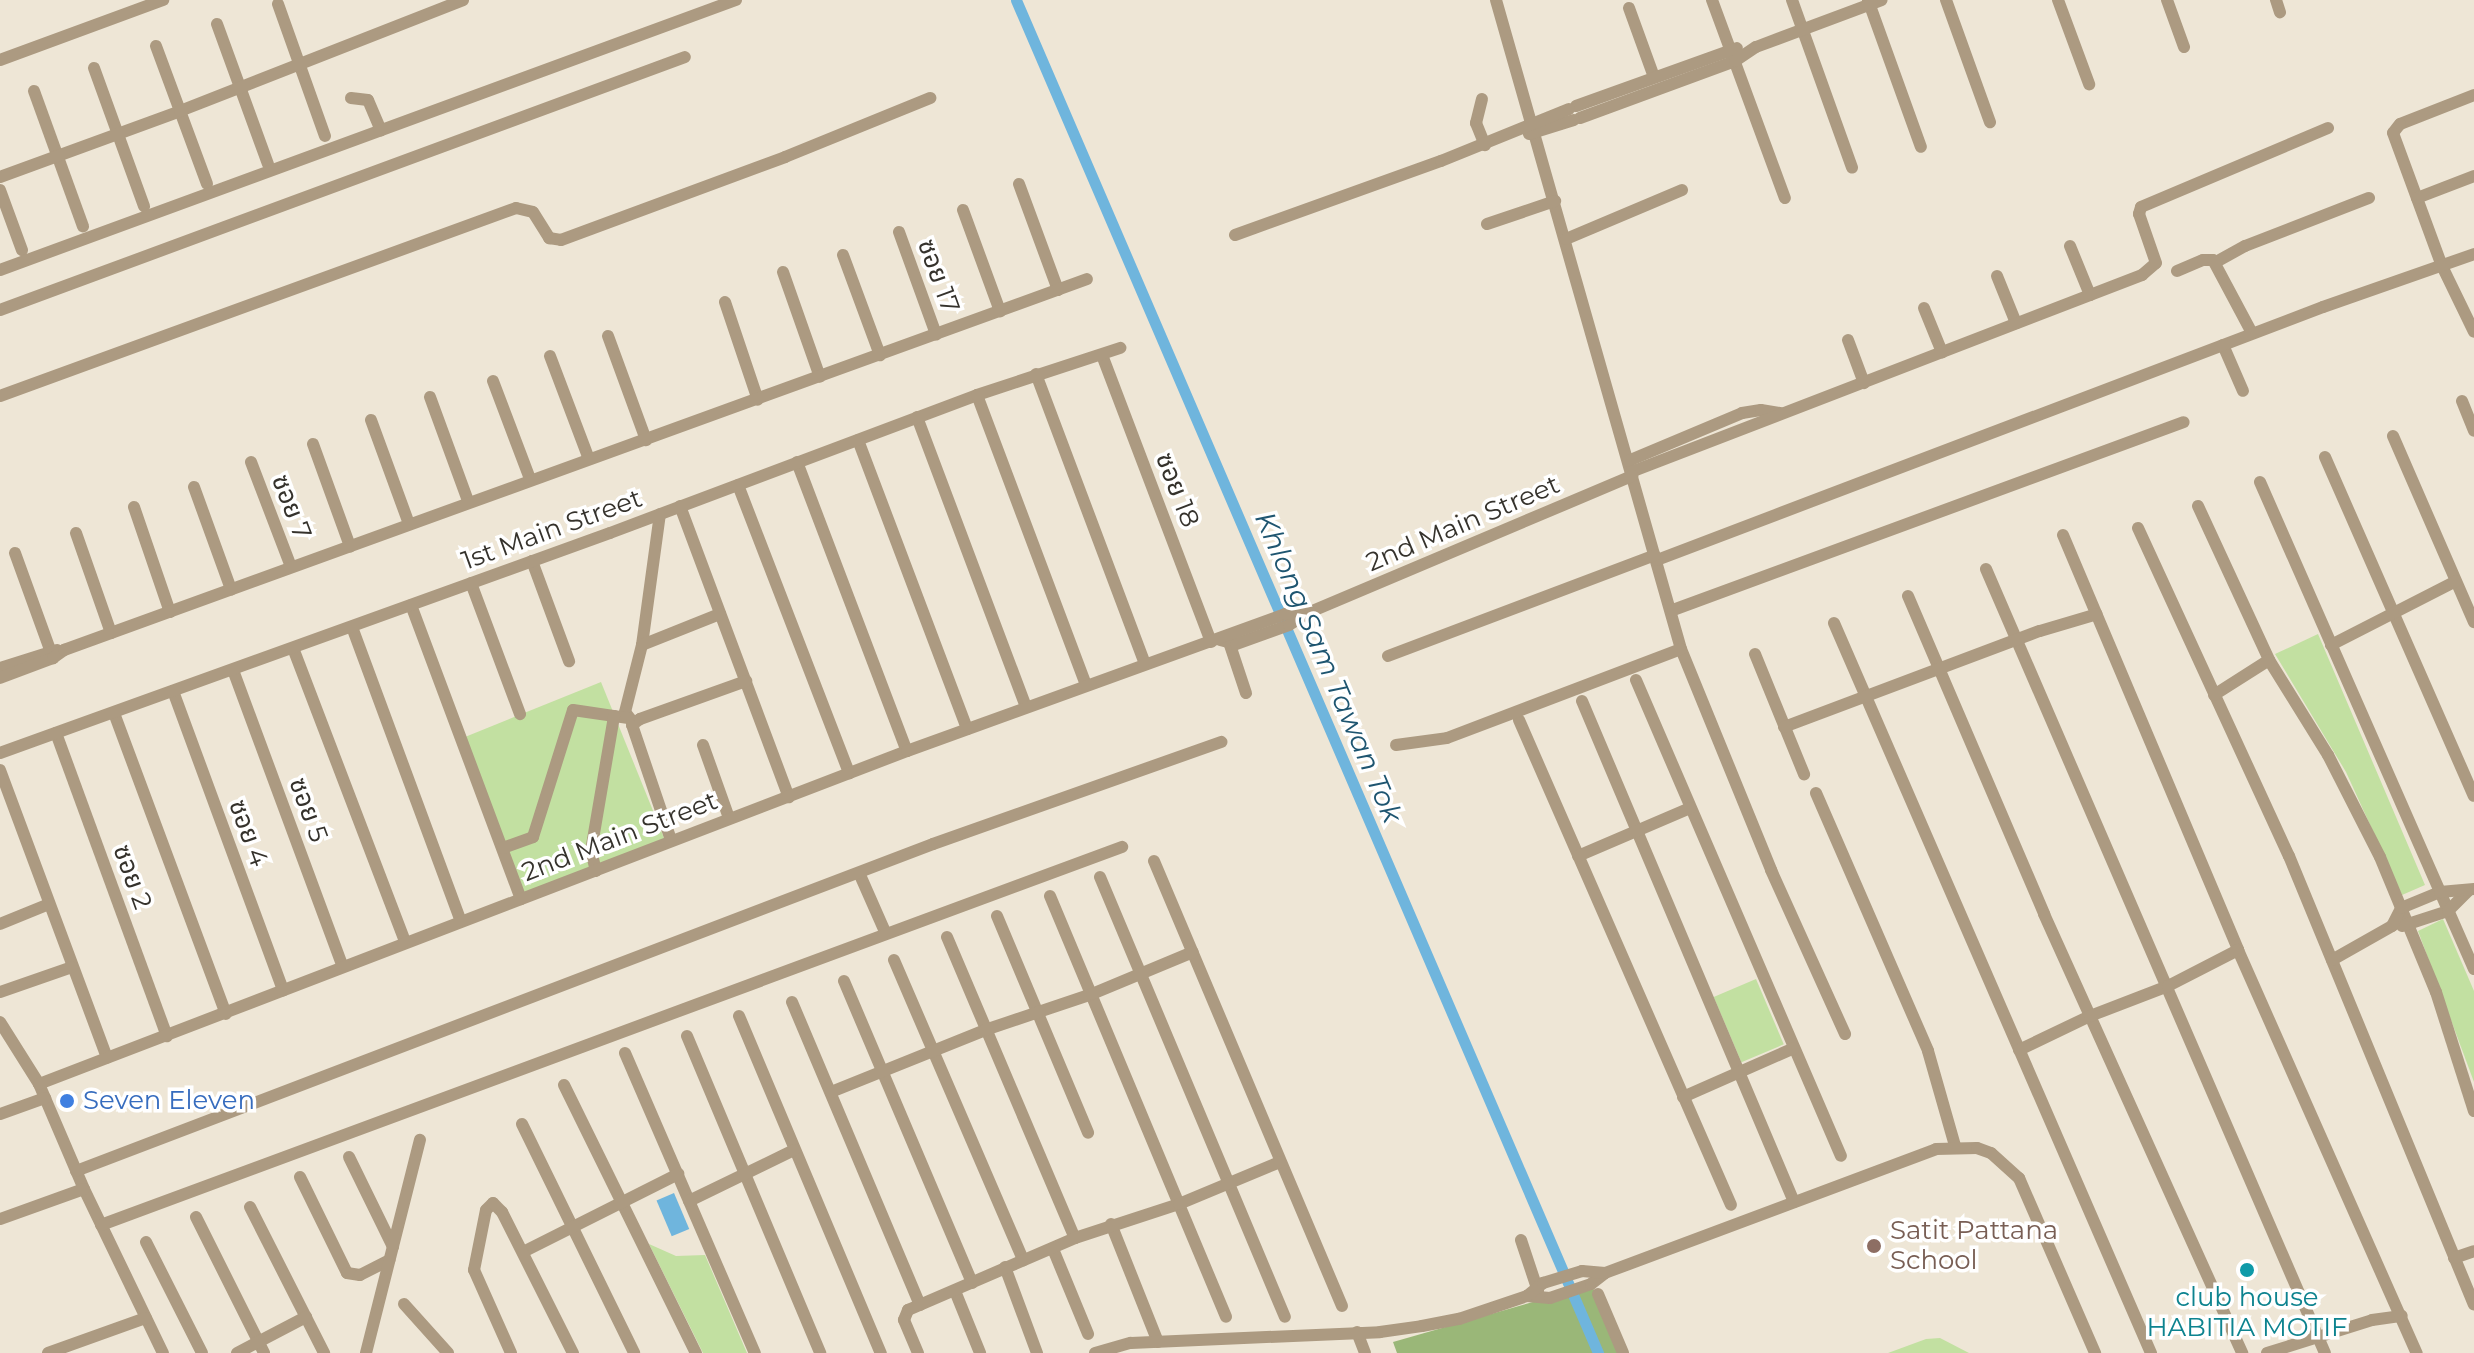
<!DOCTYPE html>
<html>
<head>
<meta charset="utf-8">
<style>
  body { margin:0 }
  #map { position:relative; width:2474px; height:1353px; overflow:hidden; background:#eee6d6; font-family:Montserrat,"Noto Sans Thai",sans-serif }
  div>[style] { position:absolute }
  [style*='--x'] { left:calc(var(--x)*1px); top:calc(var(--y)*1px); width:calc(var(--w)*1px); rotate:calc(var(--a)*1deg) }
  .green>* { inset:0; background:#c2e0a1; transform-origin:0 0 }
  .forest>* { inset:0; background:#9ab778 }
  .water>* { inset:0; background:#6fb5dd; transform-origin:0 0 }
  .canal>* { height:11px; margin:-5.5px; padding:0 5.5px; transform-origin:5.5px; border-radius:5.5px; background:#6fb5dd }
  .street>* { height:12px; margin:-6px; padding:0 6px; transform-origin:6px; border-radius:6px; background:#ac9a81 }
  .dots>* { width:22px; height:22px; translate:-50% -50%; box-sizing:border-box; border:4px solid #fff; border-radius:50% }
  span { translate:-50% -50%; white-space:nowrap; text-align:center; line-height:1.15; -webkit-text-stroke:7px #fff; paint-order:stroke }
  .street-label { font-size:26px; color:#35322c }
  .shop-label { font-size:26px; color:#366cbe }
  .left { translate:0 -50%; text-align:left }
  .education-label { font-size:26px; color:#785e54 }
  .culture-label { font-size:26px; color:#0d838f }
  .water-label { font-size:28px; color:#1e5570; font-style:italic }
</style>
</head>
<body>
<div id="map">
  <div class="green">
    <div style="clip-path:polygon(2318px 634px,2425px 885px,2402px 895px,2346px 772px,2275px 654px)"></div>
    <div style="left:601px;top:682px;width:175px;height:152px;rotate:68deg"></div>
    <div style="clip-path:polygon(2443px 919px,2474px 991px,2474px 1082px,2418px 931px)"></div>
    <div style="left:1756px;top:979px;width:71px;height:46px;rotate:67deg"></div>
    <div style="clip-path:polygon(649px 1244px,676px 1256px,705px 1255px,747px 1353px,703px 1353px)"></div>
    <div style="clip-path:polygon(1940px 1338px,1969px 1353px,1888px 1353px,1926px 1339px)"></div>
  </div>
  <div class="forest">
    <div style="clip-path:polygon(1592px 1285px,1618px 1353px,1397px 1353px,1393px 1342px)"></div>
  </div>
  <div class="water">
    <div style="left:674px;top:1193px;width:39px;height:19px;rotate:67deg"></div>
  </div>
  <div class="canal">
    <div style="--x:1016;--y:0;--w:1473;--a:66.72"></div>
  </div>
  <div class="street">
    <div style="--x:1496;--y:0;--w:675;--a:74.09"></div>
    <div style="--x:1681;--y:649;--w:239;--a:67.8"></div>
    <div style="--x:1771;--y:870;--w:180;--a:65.7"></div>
    <div style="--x:1712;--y:0;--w:211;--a:69.8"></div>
    <div style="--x:1792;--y:0;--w:178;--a:70.3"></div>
    <div style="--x:1868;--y:0;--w:156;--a:70.2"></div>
    <div style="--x:1946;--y:0;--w:130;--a:70.2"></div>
    <div style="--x:2058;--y:0;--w:90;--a:69.7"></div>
    <div style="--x:2167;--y:0;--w:50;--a:70.1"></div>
    <div style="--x:2276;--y:0;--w:13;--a:72"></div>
    <div style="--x:278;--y:4;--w:140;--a:70.4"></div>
    <div style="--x:1629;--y:8;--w:73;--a:70.1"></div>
    <div style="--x:217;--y:24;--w:149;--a:70"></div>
    <div style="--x:156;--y:46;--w:147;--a:69.7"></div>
    <div style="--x:0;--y:60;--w:174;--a:-20.2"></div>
    <div style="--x:94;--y:68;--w:147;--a:70.1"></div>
    <div style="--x:34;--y:91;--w:144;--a:70.1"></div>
    <div style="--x:2474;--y:95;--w:79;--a:158.6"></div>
    <div style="--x:2400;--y:124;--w:11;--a:128"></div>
    <div style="--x:2393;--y:133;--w:142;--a:69.8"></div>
    <div style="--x:2442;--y:266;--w:73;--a:64.1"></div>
    <div style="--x:351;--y:98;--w:17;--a:7"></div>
    <div style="--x:368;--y:100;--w:33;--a:67"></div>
    <div style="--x:1482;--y:99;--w:25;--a:104"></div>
    <div style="--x:1476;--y:123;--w:24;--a:68"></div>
    <div style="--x:1576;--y:106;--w:171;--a:-19.8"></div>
    <div style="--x:1580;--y:118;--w:165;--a:-20.2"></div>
    <div style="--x:1735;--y:61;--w:25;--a:-34"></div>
    <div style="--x:1756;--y:47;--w:134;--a:-20.5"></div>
    <div style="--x:1529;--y:134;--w:47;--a:-17.3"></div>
    <div style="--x:0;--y:177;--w:192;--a:-20.1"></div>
    <div style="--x:180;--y:111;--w:304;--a:-21.4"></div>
    <div style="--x:1019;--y:184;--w:113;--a:69.8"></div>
    <div style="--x:0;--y:190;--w:64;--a:69.9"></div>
    <div style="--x:2417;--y:198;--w:61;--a:-21.1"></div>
    <div style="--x:963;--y:210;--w:108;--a:69.9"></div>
    <div style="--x:1487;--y:224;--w:72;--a:-18.7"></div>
    <div style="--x:899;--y:232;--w:109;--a:70.1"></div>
    <div style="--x:1235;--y:235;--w:219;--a:-19.8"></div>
    <div style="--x:1441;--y:161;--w:138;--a:-22.1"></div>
    <div style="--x:1566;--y:239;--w:126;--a:-22.9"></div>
    <div style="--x:2070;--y:246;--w:53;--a:67.8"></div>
    <div style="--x:843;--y:255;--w:107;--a:69.7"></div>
    <div style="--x:2216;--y:262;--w:33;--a:-29"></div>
    <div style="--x:2245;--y:246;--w:133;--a:-21.2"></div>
    <div style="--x:0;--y:270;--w:784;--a:-20.15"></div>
    <div style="--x:2177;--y:271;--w:28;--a:-23"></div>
    <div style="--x:2203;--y:260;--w:10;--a:0"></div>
    <div style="--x:2213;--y:260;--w:83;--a:61.9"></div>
    <div style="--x:783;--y:272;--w:111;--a:70.6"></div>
    <div style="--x:1997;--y:276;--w:51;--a:68"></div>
    <div style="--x:725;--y:302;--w:103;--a:71.4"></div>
    <div style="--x:1924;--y:308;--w:48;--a:67.8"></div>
    <div style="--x:0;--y:310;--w:730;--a:-20.27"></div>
    <div style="--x:608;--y:336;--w:111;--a:69.9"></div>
    <div style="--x:1848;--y:340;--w:46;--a:69.6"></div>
    <div style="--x:2223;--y:345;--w:50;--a:66.5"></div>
    <div style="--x:1102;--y:355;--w:307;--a:69.2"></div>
    <div style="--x:550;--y:356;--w:110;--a:69.3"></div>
    <div style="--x:1036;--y:374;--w:310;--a:69.4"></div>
    <div style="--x:493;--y:381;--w:105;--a:69.3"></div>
    <div style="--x:977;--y:395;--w:310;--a:69.4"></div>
    <div style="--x:0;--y:396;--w:549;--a:-20.02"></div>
    <div style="--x:516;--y:208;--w:17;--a:13"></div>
    <div style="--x:533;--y:212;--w:31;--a:58"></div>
    <div style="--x:549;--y:238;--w:12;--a:9"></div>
    <div style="--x:561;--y:240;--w:239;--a:-20.3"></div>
    <div style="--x:785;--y:157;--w:157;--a:-22.1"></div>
    <div style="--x:430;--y:397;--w:111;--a:69.9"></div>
    <div style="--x:2462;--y:401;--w:32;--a:68"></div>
    <div style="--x:917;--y:417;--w:310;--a:69.4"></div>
    <div style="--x:371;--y:420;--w:111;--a:69.9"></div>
    <div style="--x:2393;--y:436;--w:203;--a:66.5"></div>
    <div style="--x:858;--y:440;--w:309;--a:69.3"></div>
    <div style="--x:313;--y:444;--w:109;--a:70.1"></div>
    <div style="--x:2325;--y:457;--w:370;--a:66.3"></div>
    <div style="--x:1628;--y:461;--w:124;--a:-22.8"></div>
    <div style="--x:1742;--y:413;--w:19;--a:-9"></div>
    <div style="--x:1761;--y:410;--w:20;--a:9"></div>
    <div style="--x:251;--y:462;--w:112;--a:69.1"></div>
    <div style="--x:797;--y:462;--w:309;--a:69.2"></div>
    <div style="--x:1631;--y:472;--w:548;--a:-21.08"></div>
    <div style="--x:2142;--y:275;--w:18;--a:-41"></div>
    <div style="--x:2156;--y:263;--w:52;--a:-109.1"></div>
    <div style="--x:2139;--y:214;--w:7;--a:-74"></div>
    <div style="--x:2141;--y:207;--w:203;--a:-22.9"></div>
    <div style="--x:2260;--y:482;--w:532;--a:66.28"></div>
    <div style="--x:738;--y:485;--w:309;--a:68.9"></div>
    <div style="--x:194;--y:487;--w:109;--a:70.1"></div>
    <div style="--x:680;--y:506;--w:311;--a:69.5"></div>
    <div style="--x:2198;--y:506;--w:170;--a:65.2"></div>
    <div style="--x:2269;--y:660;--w:112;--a:58.2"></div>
    <div style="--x:2328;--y:755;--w:114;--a:63"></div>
    <div style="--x:2380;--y:857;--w:146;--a:67.5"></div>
    <div style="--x:2436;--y:992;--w:125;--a:72.3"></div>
    <div style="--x:134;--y:507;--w:111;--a:71.1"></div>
    <div style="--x:2138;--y:528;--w:361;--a:65.3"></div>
    <div style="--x:2289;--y:856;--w:485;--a:67.6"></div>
    <div style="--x:76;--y:533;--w:106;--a:70.7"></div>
    <div style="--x:2063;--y:535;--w:450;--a:67.1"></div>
    <div style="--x:2238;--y:950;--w:441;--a:66.1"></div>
    <div style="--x:15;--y:553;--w:112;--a:70.1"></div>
    <div style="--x:1657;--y:560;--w:712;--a:-20.8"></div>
    <div style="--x:2323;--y:307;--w:160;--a:-19.3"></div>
    <div style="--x:532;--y:561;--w:107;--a:69.7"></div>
    <div style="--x:1986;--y:569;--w:854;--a:66.62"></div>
    <div style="--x:471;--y:583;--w:140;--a:69.5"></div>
    <div style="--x:1908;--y:596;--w:346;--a:66.8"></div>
    <div style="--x:2044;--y:914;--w:482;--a:65.7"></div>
    <div style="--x:411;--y:605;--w:314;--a:69.5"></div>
    <div style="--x:1673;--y:610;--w:544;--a:-20.2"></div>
    <div style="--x:1834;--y:623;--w:796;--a:66.53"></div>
    <div style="--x:352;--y:627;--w:314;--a:69.7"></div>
    <div style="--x:1228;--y:639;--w:57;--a:71.6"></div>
    <div style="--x:1220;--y:640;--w:16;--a:14"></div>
    <div style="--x:1236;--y:644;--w:56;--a:-19.7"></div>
    <div style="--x:1289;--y:625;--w:25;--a:-32"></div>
    <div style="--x:1310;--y:612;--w:350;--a:-22.9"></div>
    <div style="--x:642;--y:645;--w:132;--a:-82.2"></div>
    <div style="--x:2331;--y:645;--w:140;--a:-27.1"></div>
    <div style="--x:293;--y:648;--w:315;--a:69.1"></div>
    <div style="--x:1755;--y:654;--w:130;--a:67.8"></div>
    <div style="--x:1388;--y:656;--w:285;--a:-20.7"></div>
    <div style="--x:0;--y:668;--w:60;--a:-17.5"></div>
    <div style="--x:233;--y:670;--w:314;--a:69.7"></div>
    <div style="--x:0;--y:678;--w:57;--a:-20.7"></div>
    <div style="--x:53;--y:658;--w:14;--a:-36"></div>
    <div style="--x:64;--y:650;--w:1088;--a:-19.93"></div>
    <div style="--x:1636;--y:680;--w:518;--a:66.7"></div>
    <div style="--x:173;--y:691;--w:319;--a:69.8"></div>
    <div style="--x:2214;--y:695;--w:65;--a:-32.5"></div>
    <div style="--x:1582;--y:701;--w:544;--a:67.06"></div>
    <div style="--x:114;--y:713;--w:321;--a:69.6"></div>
    <div style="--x:1519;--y:720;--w:529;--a:66.39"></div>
    <div style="--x:632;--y:721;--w:11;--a:-128"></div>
    <div style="--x:625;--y:712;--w:69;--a:-75.8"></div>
    <div style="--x:642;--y:645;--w:84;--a:-21.7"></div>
    <div style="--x:1784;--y:727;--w:273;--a:-20.6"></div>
    <div style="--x:2040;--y:631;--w:59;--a:-16.6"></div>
    <div style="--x:56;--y:733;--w:323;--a:69.9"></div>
    <div style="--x:703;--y:745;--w:77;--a:70.4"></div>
    <div style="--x:1396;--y:745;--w:51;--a:-7.8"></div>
    <div style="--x:1447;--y:738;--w:250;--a:-20.8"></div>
    <div style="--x:0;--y:753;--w:648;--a:-19.83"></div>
    <div style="--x:610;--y:533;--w:392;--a:-20.6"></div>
    <div style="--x:977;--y:395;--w:151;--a:-18.2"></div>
    <div style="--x:0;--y:770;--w:307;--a:69.6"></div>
    <div style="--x:1816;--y:793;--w:281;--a:66.5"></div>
    <div style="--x:1928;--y:1051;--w:99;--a:74.1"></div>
    <div style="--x:671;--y:840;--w:121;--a:-108.7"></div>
    <div style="--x:632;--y:725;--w:10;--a:-37"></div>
    <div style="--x:640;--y:719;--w:113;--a:-19.7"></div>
    <div style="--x:503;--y:848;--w:32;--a:-20"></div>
    <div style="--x:533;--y:837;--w:133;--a:-72.5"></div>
    <div style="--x:573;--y:710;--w:56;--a:8.3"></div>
    <div style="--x:1578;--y:856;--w:122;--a:-23.2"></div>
    <div style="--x:1154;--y:861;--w:483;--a:67.1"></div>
    <div style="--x:596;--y:871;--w:21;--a:-104"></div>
    <div style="--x:591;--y:851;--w:137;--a:-80.3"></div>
    <div style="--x:860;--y:875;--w:64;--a:66.2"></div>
    <div style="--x:1100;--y:877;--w:477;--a:67.2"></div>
    <div style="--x:1050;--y:896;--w:456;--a:67.3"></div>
    <div style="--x:997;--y:916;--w:235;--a:67.2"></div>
    <div style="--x:0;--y:924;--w:53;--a:-22.2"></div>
    <div style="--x:2402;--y:926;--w:48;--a:-18.1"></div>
    <div style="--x:2448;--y:911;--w:28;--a:-45"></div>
    <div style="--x:947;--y:937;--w:327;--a:67"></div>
    <div style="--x:894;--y:960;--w:327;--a:66.7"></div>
    <div style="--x:2332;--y:960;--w:69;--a:-29.5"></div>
    <div style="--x:2392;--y:926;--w:20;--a:-63"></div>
    <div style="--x:2401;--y:908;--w:42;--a:-22.3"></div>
    <div style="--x:2440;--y:892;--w:34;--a:-5"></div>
    <div style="--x:844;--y:981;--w:328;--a:67"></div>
    <div style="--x:0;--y:992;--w:76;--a:-19.1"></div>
    <div style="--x:792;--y:1002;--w:329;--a:67.1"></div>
    <div style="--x:739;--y:1016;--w:366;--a:67.2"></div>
    <div style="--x:0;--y:1022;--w:73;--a:57.8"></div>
    <div style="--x:39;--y:1084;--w:114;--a:66.8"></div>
    <div style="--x:84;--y:1189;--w:182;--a:64.3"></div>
    <div style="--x:687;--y:1036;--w:344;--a:67.2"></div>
    <div style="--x:2019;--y:1050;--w:79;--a:-25.6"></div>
    <div style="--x:2090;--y:1016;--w:84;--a:-21"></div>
    <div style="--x:2168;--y:986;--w:79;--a:-27.2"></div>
    <div style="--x:625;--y:1053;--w:327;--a:66.6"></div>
    <div style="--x:39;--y:1084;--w:930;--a:-20.99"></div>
    <div style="--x:907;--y:751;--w:402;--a:-19.9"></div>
    <div style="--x:1285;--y:614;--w:25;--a:-5"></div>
    <div style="--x:564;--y:1085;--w:299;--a:63.8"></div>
    <div style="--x:831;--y:1092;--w:166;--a:-21.9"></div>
    <div style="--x:985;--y:1030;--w:113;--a:-18.6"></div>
    <div style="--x:1092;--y:994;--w:109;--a:-22.6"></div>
    <div style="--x:1683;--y:1097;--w:121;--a:-23.8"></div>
    <div style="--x:0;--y:1114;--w:48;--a:-19.6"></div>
    <div style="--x:522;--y:1124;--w:255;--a:63.9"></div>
    <div style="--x:349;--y:1157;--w:100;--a:63.9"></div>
    <div style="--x:76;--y:1171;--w:917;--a:-20.89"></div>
    <div style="--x:933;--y:844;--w:306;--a:-19.5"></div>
    <div style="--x:300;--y:1177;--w:107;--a:63.9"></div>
    <div style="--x:347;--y:1273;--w:13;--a:9"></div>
    <div style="--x:360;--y:1275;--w:33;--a:-27"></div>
    <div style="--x:689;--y:1201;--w:117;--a:-25.9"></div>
    <div style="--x:250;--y:1207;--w:164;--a:63.1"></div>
    <div style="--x:196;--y:1217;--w:152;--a:63.4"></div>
    <div style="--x:0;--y:1219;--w:89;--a:-19.7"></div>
    <div style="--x:1111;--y:1224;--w:127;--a:68.3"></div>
    <div style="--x:101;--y:1225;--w:1089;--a:-20.32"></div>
    <div style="--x:1521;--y:1240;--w:54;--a:71.6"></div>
    <div style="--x:146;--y:1242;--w:124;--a:63.2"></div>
    <div style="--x:1053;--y:1249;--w:92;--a:67.6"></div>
    <div style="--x:523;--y:1252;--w:174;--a:-26.7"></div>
    <div style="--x:2454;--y:1258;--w:21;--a:-19"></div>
    <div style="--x:1005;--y:1267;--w:92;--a:69.6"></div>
    <div style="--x:955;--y:1291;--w:67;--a:68"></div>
    <div style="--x:1598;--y:1294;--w:64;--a:67"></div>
    <div style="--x:1527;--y:1296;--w:23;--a:5"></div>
    <div style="--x:1550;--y:1298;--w:43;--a:-18.9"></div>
    <div style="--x:1591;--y:1284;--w:18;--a:-38"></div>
    <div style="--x:1605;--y:1273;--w:353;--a:-20.5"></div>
    <div style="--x:1936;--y:1149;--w:41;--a:-1.4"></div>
    <div style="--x:1977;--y:1148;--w:15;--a:20"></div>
    <div style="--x:1991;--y:1153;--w:38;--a:42"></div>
    <div style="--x:2019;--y:1178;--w:191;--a:66.5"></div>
    <div style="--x:404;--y:1304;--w:66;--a:48.1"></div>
    <div style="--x:1357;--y:1332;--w:22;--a:69"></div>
    <div style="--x:48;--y:1353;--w:104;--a:-19.7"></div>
    <div style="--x:237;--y:1353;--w:78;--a:-27.6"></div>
    <div style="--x:366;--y:1353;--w:220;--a:-75.8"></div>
    <div style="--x:511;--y:1353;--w:91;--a:-114"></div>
    <div style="--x:474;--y:1270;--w:61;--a:-78.7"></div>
    <div style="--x:486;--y:1210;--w:10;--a:-45"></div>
    <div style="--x:493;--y:1203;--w:13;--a:45"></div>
    <div style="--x:502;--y:1212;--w:158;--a:63.3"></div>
    <div style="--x:918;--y:1353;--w:36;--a:-113"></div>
    <div style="--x:904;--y:1320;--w:11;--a:-68"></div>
    <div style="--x:908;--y:1310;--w:182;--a:-23.3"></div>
    <div style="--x:1075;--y:1238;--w:109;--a:-18.1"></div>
    <div style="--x:1179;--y:1204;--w:109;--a:-22.6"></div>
    <div style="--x:1095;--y:1353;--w:37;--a:-16"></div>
    <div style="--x:1131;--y:1343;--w:249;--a:-2.5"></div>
    <div style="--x:1380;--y:1332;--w:42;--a:-8.1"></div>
    <div style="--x:1422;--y:1326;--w:38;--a:-11"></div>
    <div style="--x:1459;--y:1319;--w:72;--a:-18.7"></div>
    <div style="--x:1527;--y:1296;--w:21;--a:-39"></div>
    <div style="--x:1543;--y:1283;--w:41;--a:-17.1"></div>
    <div style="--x:1582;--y:1271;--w:23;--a:5"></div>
    <div style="--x:2267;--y:1353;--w:110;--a:-17.4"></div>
    <div style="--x:2372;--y:1320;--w:30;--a:-8"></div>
  </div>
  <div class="dots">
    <div style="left:67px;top:1101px;background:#3f7fe0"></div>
    <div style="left:1874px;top:1246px;background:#8d6e63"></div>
    <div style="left:2247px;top:1270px;background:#0f9aa8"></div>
  </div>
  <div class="street-label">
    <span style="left:938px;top:276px;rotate:70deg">ซอย 17</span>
    <span style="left:1177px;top:490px;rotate:69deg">ซอย 18</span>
    <span style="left:291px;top:507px;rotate:69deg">ซอย 7</span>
    <span style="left:1463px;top:524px;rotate:-23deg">2nd Main Street</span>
    <span style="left:552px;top:530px;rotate:-20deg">1st Main Street</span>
    <span style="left:308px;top:810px;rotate:70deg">ซอย 5</span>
    <span style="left:248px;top:833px;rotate:70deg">ซอย 4</span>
    <span style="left:620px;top:837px;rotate:-21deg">2nd Main Street</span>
    <span style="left:132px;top:877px;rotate:70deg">ซอย 2</span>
  </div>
  <div class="shop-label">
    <span class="left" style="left:83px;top:1101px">Seven Eleven</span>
  </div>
  <div class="education-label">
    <span class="left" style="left:1890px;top:1246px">Satit Pattana<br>School</span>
  </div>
  <div class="culture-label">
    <span style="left:2247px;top:1313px">club house<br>HABITIA MOTIF</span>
  </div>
  <div class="water-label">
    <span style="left:1329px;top:667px;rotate:67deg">Khlong Sam Tawan Tok</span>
  </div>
</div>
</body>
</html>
